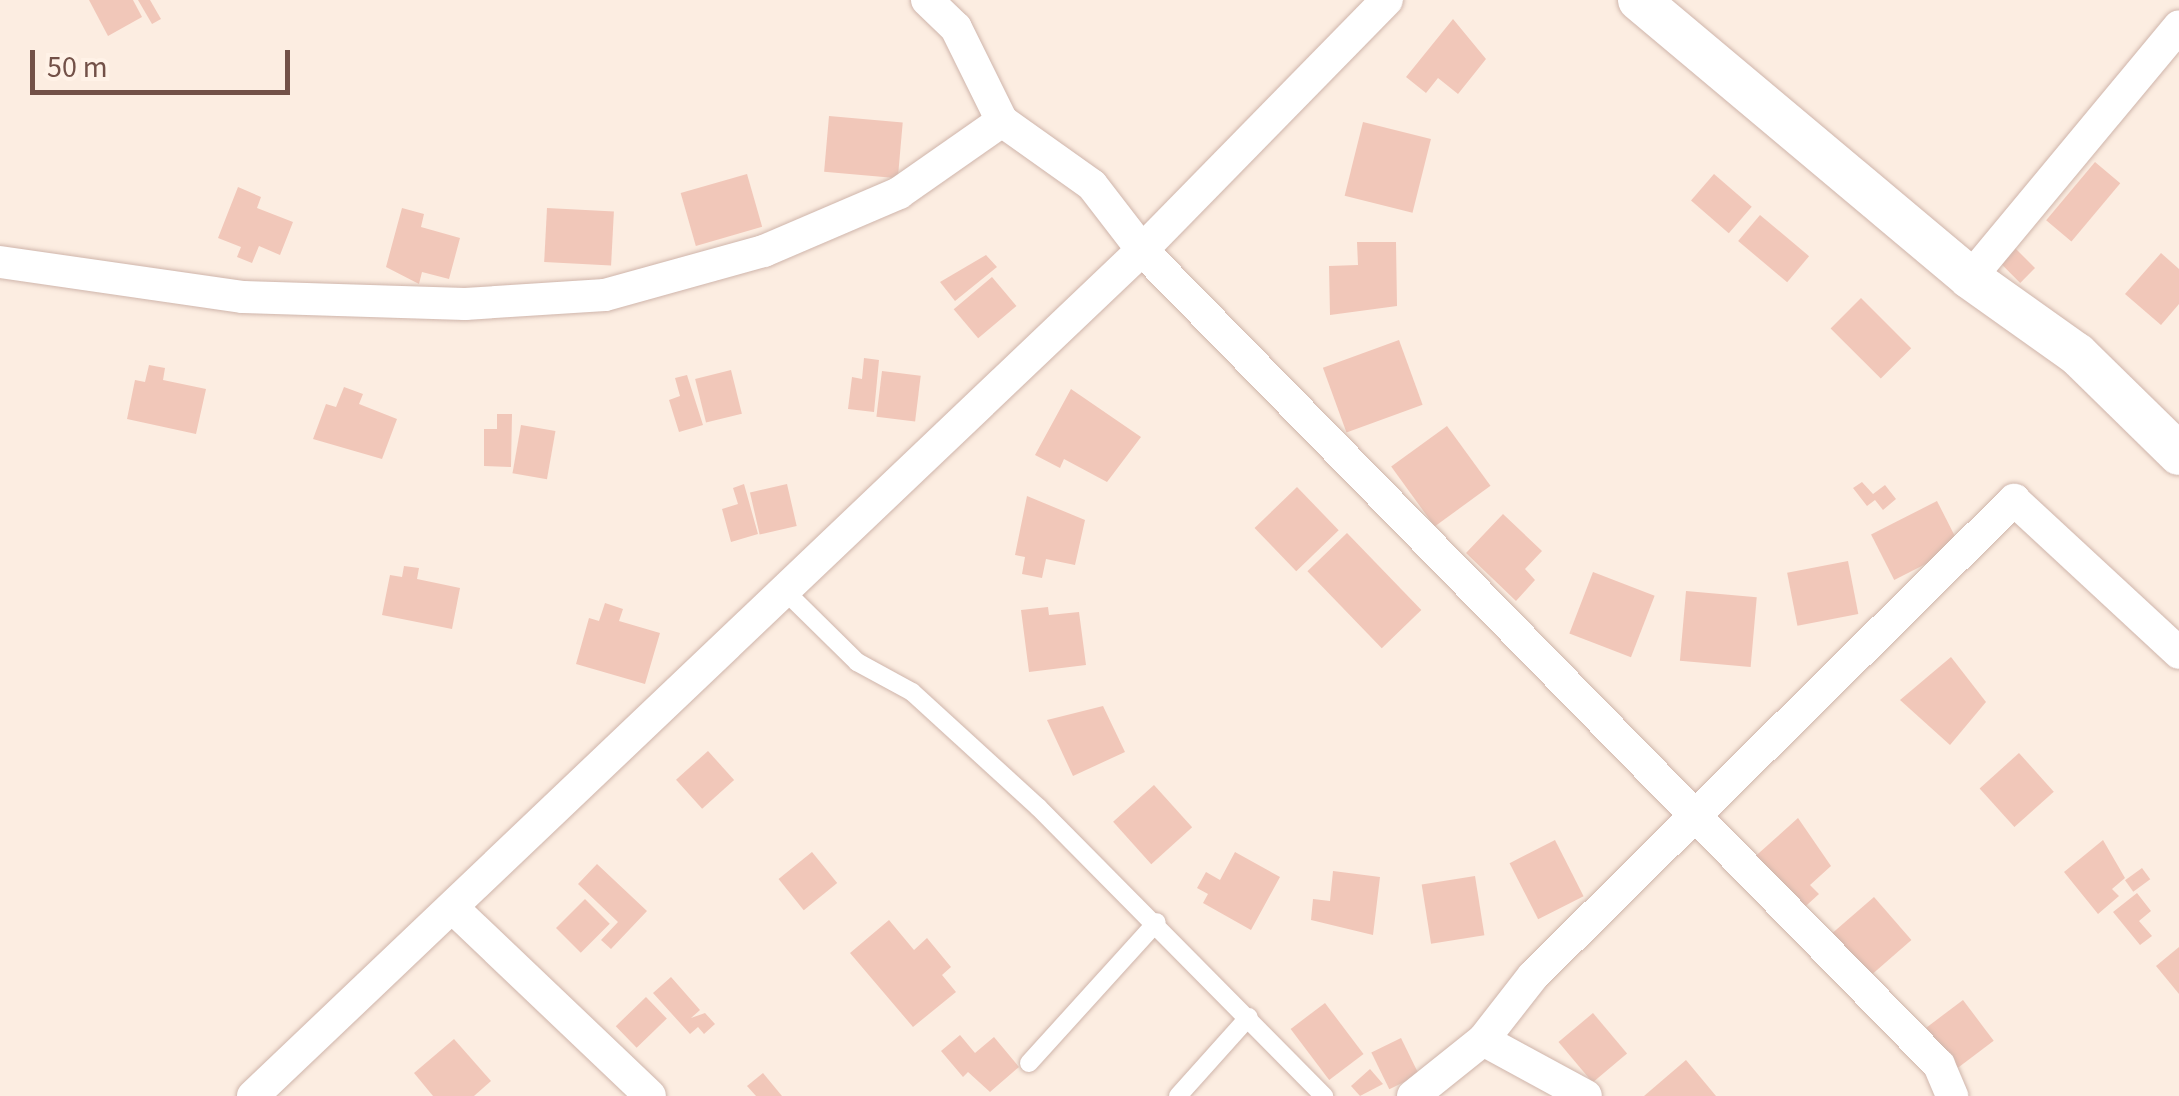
<!DOCTYPE html>
<html>
<head>
<meta charset="utf-8">
<style>
  body { margin:0 }
  #map { position:relative; width:2179px; height:1096px; overflow:hidden; background:#fcede1; font-family:"Source Sans 3",sans-serif }
  div>[style] { position:absolute }
  [style*='--x'] { left:calc(var(--x)*1px); top:calc(var(--y)*1px); width:calc(var(--w)*1px); rotate:calc(var(--a)*1deg) }
  .building>* { inset:0; background:#f1c7b9; transform-origin:0 0 }
  .roads { filter:drop-shadow(0 0 2px #cfb5ab) drop-shadow(0 0 2px #cfb5ab) }
  .service>* { height:18px; margin:-9px; padding:0 9px; transform-origin:9px; border-radius:9px; background:#fff }
  .minor>* { height:32px; margin:-16px; padding:0 16px; transform-origin:16px; border-radius:16px; background:#fff }
  .tertiary>* { height:42px; margin:-21px; padding:0 21px; transform-origin:21px; border-radius:21px; background:#fff }
  span { translate:-50% -50%; white-space:nowrap; text-align:center; line-height:1.15; -webkit-text-stroke:8px #fff2e7; paint-order:stroke }
  .scale { position:absolute; left:30px; top:50px; width:260px; height:45px; box-sizing:border-box; border:5px solid #735148; border-top:0; padding-left:12px; font-size:30px; line-height:35px; white-space:nowrap; color:#735148; -webkit-text-stroke:8px #fff2e7; paint-order:stroke }
</style>
</head>
<body>
<div id="map">
  <div class="building">
    <div style="clip-path:polygon(89px 0,133px 0,142px 17px,108px 36px)"></div>
    <div style="clip-path:polygon(138px 0,150px 0,161px 19px,152px 24px)"></div>
    <div style="clip-path:polygon(1453px 19px,1486px 59px,1458px 94px,1438px 78px,1426px 93px,1406px 77px)"></div>
    <div style="left:829px;top:116px;width:74px;height:56px;rotate:5deg"></div>
    <div style="left:1363px;top:122px;width:70px;height:76px;rotate:14deg"></div>
    <div style="left:2095px;top:162px;width:33px;height:76px;rotate:40deg"></div>
    <div style="left:747px;top:174px;width:55px;height:69px;rotate:74deg"></div>
    <div style="left:1714px;top:174px;width:50px;height:35px;rotate:41deg"></div>
    <div style="clip-path:polygon(238px 187px,261px 197px,257px 208px,293px 222px,280px 255px,259px 246px,252px 263px,237px 257px,241px 247px,218px 238px)"></div>
    <div style="clip-path:polygon(402px 208px,424px 214px,421px 227px,460px 238px,449px 279px,422px 272px,419px 284px,386px 267px)"></div>
    <div style="left:547px;top:208px;width:67px;height:54px;rotate:3deg"></div>
    <div style="left:1760px;top:215px;width:64px;height:34px;rotate:40deg"></div>
    <div style="clip-path:polygon(1357px 242px,1396px 242px,1397px 306px,1330px 315px,1329px 266px,1358px 265px)"></div>
    <div style="left:2011px;top:244px;width:34px;height:21px;rotate:45deg"></div>
    <div style="clip-path:polygon(2161px 253px,2179px 269px,2179px 304px,2161px 325px,2125px 294px)"></div>
    <div style="clip-path:polygon(986px 255px,997px 267px,955px 301px,940px 282px)"></div>
    <div style="left:992px;top:277px;width:38px;height:50px;rotate:50deg"></div>
    <div style="left:1861px;top:298px;width:71px;height:43px;rotate:45deg"></div>
    <div style="left:1399px;top:340px;width:69px;height:81px;rotate:70deg"></div>
    <div style="clip-path:polygon(864px 358px,879px 360px,874px 412px,848px 409px,852px 377px,862px 379px)"></div>
    <div style="clip-path:polygon(149px 365px,165px 368px,163px 380px,206px 389px,196px 434px,127px 419px,135px 380px,145px 382px)"></div>
    <div style="left:731px;top:370px;width:45px;height:37px;rotate:76deg"></div>
    <div style="left:882px;top:371px;width:39px;height:46px;rotate:7deg"></div>
    <div style="clip-path:polygon(687px 375px,703px 425px,679px 432px,669px 400px,680px 396px,675px 378px)"></div>
    <div style="clip-path:polygon(344px 387px,363px 394px,359px 404px,397px 419px,382px 459px,313px 439px,326px 404px,336px 407px)"></div>
    <div style="clip-path:polygon(1071px 389px,1141px 437px,1107px 482px,1064px 459px,1060px 468px,1035px 455px)"></div>
    <div style="clip-path:polygon(497px 414px,512px 414px,511px 467px,484px 466px,484px 429px,497px 429px)"></div>
    <div style="left:521px;top:425px;width:35px;height:49px;rotate:10deg"></div>
    <div style="left:1447px;top:426px;width:74px;height:69px;rotate:54deg"></div>
    <div style="clip-path:polygon(1862px 482px,1873px 494px,1885px 485px,1896px 499px,1883px 510px,1875px 500px,1867px 506px,1853px 488px)"></div>
    <div style="clip-path:polygon(744px 484px,758px 534px,731px 542px,722px 509px,738px 504px,733px 488px)"></div>
    <div style="left:787px;top:484px;width:43px;height:38px;rotate:77deg"></div>
    <div style="left:1297px;top:487px;width:60px;height:59px;rotate:46deg"></div>
    <div style="clip-path:polygon(1027px 496px,1085px 520px,1075px 565px,1046px 559px,1042px 578px,1022px 574px,1025px 557px,1015px 555px)"></div>
    <div style="left:1937px;top:501px;width:51px;height:74px;rotate:63deg"></div>
    <div style="clip-path:polygon(1503px 514px,1542px 551px,1525px 569px,1535px 580px,1516px 601px,1466px 553px)"></div>
    <div style="left:1347px;top:533px;width:107px;height:55px;rotate:46deg"></div>
    <div style="left:1848px;top:561px;width:54px;height:62px;rotate:79deg"></div>
    <div style="clip-path:polygon(404px 566px,419px 568px,417px 579px,460px 588px,452px 629px,382px 615px,390px 575px,402px 577px)"></div>
    <div style="left:1593px;top:572px;width:66px;height:66px;rotate:21deg"></div>
    <div style="left:1686px;top:591px;width:71px;height:70px;rotate:5deg"></div>
    <div style="clip-path:polygon(605px 603px,623px 609px,619px 621px,660px 633px,645px 684px,576px 664px,589px 618px,599px 621px)"></div>
    <div style="clip-path:polygon(1048px 607px,1049px 615px,1079px 612px,1086px 665px,1029px 672px,1021px 610px)"></div>
    <div style="clip-path:polygon(1951px 657px,1986px 702px,1950px 745px,1900px 700px)"></div>
    <div style="clip-path:polygon(1103px 706px,1125px 752px,1073px 776px,1047px 720px)"></div>
    <div style="left:708px;top:751px;width:39px;height:43px;rotate:48deg"></div>
    <div style="left:2019px;top:753px;width:52px;height:53px;rotate:48deg"></div>
    <div style="left:1154px;top:785px;width:57px;height:55px;rotate:48deg"></div>
    <div style="clip-path:polygon(1798px 818px,1831px 866px,1810px 885px,1819px 894px,1797px 914px,1750px 861px)"></div>
    <div style="left:1555px;top:840px;width:63px;height:51px;rotate:63deg"></div>
    <div style="clip-path:polygon(2103px 840px,2125px 878px,2112px 889px,2119px 896px,2098px 914px,2064px 872px)"></div>
    <div style="left:812px;top:852px;width:40px;height:43px;rotate:51deg"></div>
    <div style="clip-path:polygon(1235px 852px,1280px 877px,1251px 930px,1203px 903px,1208px 894px,1197px 888px,1206px 872px,1220px 880px)"></div>
    <div style="clip-path:polygon(597px 864px,647px 911px,611px 949px,601px 940px,618px 922px,578px 884px)"></div>
    <div style="left:2142px;top:868px;width:14px;height:21px;rotate:54deg"></div>
    <div style="clip-path:polygon(1333px 871px,1380px 877px,1373px 935px,1311px 920px,1313px 899px,1330px 901px)"></div>
    <div style="left:1475px;top:876px;width:60px;height:54px;rotate:81deg"></div>
    <div style="clip-path:polygon(2137px 893px,2151px 911px,2139px 921px,2152px 936px,2140px 945px,2113px 912px)"></div>
    <div style="left:1874px;top:897px;width:57px;height:60px;rotate:49deg"></div>
    <div style="left:585px;top:899px;width:35px;height:41px;rotate:45deg"></div>
    <div style="clip-path:polygon(889px 920px,914px 950px,927px 938px,951px 967px,942px 975px,956px 992px,913px 1027px,850px 953px)"></div>
    <div style="clip-path:polygon(2179px 947px,2179px 994px,2156px 966px)"></div>
    <div style="clip-path:polygon(671px 977px,700px 1010px,691px 1018px,705px 1013px,715px 1024px,704px 1034px,698px 1027px,690px 1034px,653px 993px)"></div>
    <div style="left:646px;top:997px;width:30px;height:42px;rotate:46deg"></div>
    <div style="left:1963px;top:1000px;width:51px;height:46px;rotate:53deg"></div>
    <div style="left:1325px;top:1003px;width:64px;height:43px;rotate:53deg"></div>
    <div style="left:1593px;top:1013px;width:53px;height:45px;rotate:50deg"></div>
    <div style="clip-path:polygon(960px 1035px,975px 1053px,994px 1037px,1019px 1067px,990px 1092px,968px 1072px,963px 1077px,941px 1051px)"></div>
    <div style="left:1401px;top:1038px;width:41px;height:33px;rotate:64deg"></div>
    <div style="clip-path:polygon(454px 1039px,491px 1081px,474px 1096px,433px 1096px,414px 1073px)"></div>
    <div style="clip-path:polygon(1686px 1060px,1716px 1096px,1644px 1096px)"></div>
    <div style="clip-path:polygon(1370px 1069px,1383px 1084px,1360px 1096px,1351px 1086px)"></div>
    <div style="clip-path:polygon(763px 1073px,782px 1096px,756px 1096px,747px 1086px)"></div>
  </div>
  <div class="roads">
    <div class="service">
      <div style="--x:786;--y:592;--w:100;--a:44.6"></div>
      <div style="--x:857;--y:662;--w:63;--a:28.6"></div>
      <div style="--x:912;--y:692;--w:171;--a:42.4"></div>
      <div style="--x:1038;--y:807;--w:407;--a:45.3"></div>
      <div style="--x:1029;--y:1063;--w:190;--a:-47.8"></div>
      <div style="--x:1178;--y:1096;--w:106;--a:-48.1"></div>
    </div>
    <div class="minor">
      <div style="--x:927;--y:0;--w:40;--a:44"></div>
      <div style="--x:956;--y:28;--w:104;--a:63.7"></div>
      <div style="--x:1002;--y:121;--w:110;--a:35.4"></div>
      <div style="--x:1092;--y:185;--w:82;--a:52.4"></div>
      <div style="--x:1142;--y:250;--w:1140;--a:45.64"></div>
      <div style="--x:1939;--y:1065;--w:34;--a:67"></div>
      <div style="--x:0;--y:262;--w:246;--a:8.2"></div>
      <div style="--x:243;--y:297;--w:222;--a:1.8"></div>
      <div style="--x:465;--y:304;--w:140;--a:-3.7"></div>
      <div style="--x:605;--y:295;--w:165;--a:-15.5"></div>
      <div style="--x:764;--y:251;--w:147;--a:-23.2"></div>
      <div style="--x:899;--y:193;--w:126;--a:-35"></div>
      <div style="--x:1970;--y:278;--w:327;--a:-50.3"></div>
      <div style="--x:455;--y:910;--w:269;--a:43.6"></div>
      <div style="--x:1483;--y:1040;--w:117;--a:28.5"></div>
      <div style="--x:253;--y:1096;--w:1227;--a:-43.58"></div>
      <div style="--x:1142;--y:250;--w:350;--a:-45.6"></div>
      <div style="--x:1413;--y:1096;--w:90;--a:-38.7"></div>
      <div style="--x:1483;--y:1040;--w:81;--a:-52"></div>
      <div style="--x:1533;--y:976;--w:677;--a:-44.7"></div>
      <div style="--x:2014;--y:500;--w:225;--a:42.8"></div>
    </div>
    <div class="tertiary">
      <div style="--x:1639;--y:0;--w:432;--a:40"></div>
      <div style="--x:1970;--y:278;--w:131;--a:35.4"></div>
      <div style="--x:2077;--y:354;--w:143;--a:44.4"></div>
    </div>
  </div>
  <div class="scale">50 m</div>
</div>
</body>
</html>
